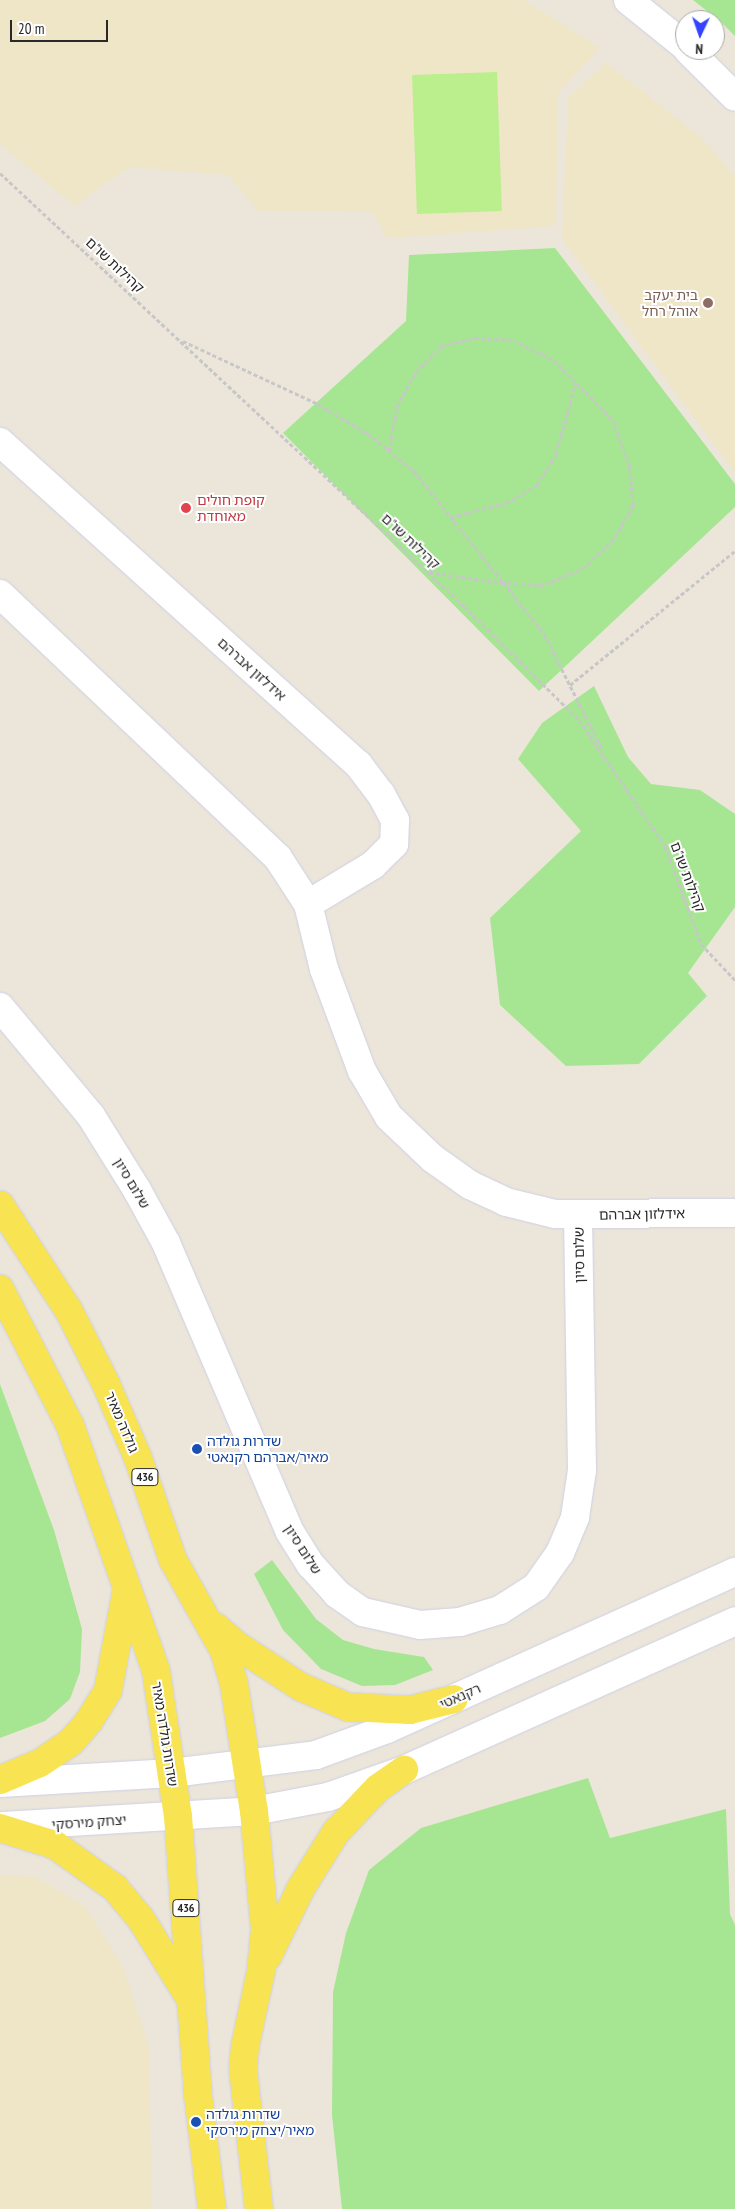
<!DOCTYPE html>
<html>
<head>
<meta charset="utf-8">
<style>
  body { margin:0 }
  #map { position:relative; width:735px; height:2209px; overflow:hidden; background:#ece6da; font-family:"PT Sans Narrow","Noto Sans Hebrew",sans-serif }
  div>[style] { position:absolute }
  [style*='--x'] { left:calc(var(--x)*1px); top:calc(var(--y)*1px); width:calc(var(--w)*1px); rotate:calc(var(--a)*1deg) }
  .education>* { inset:0; background:#efe6c8 }
  .green>* { inset:0; background:#a6e693 }
  .pitch>* { inset:0; background:#bbee8d; transform-origin:0 0 }
  .path>* { height:3px; margin-top:-1.5px; transform-origin:0; background:repeating-linear-gradient(90deg,#c7c7c7 0 4px,transparent 0 6.5px) }
  .roads { filter:drop-shadow(0 0 1px #cfd0e3) drop-shadow(0 0 1px #cfd0e3) }
  .minor>* { height:28px; margin:-14px; padding:0 14px; transform-origin:14px; border-radius:14px; background:#fff }
  .tertiary>* { height:28px; margin:-14px; padding:0 14px; transform-origin:14px; border-radius:14px; background:#fff }
  .primary>* { height:28px; margin:-14px; padding:0 14px; transform-origin:14px; border-radius:14px; background:#f8e353 }
  .dots>* { width:14px; height:14px; translate:-50% -50%; box-sizing:border-box; border:2px solid #fff; border-radius:50% }
  span { translate:-50% -50%; white-space:nowrap; text-align:center; line-height:1.15; -webkit-text-stroke:4px #fff; paint-order:stroke }
  .shield-label span { padding:1px 4px; background:#fff; border:1px solid; border-radius:4px; -webkit-text-stroke-width:0 }
  .shield-label { font-size:12px; color:#292929; font-weight:700 }
  .street-label { font-size:14px; color:#292929 }
  .education-label { font-size:14px; color:#785e54 }
  .right { translate:-100% -50%; text-align:right }
  .health-label { font-size:14px; color:#be3a42 }
  .left { translate:0 -50%; text-align:left }
  .transit-label { font-size:14px; color:#164399 }
  .north { position:absolute; left:675px; top:10px; width:50px; height:50px; box-sizing:border-box; background:#fff; border:1px solid #a9a9a9; border-radius:50%; rotate:183deg; font-size:14px; font-weight:700; line-height:20px; text-align:center; color:#292929 }
  .north::after { content:''; display:block; margin:auto; width:18px; height:22px; background:#3444ff; clip-path:polygon(50% 0,100% 100%,50% 72%,0 100%) }
  .scale { position:absolute; left:10px; top:20px; width:98px; height:22px; box-sizing:border-box; border:2px solid #292929; border-top:0; padding-left:6px; font-size:15px; line-height:18px; white-space:nowrap; color:#292929; -webkit-text-stroke:4px #fff; paint-order:stroke }
</style>
</head>
<body>
<div id="map">
  <div class="education">
    <div style="clip-path:polygon(0 0,524px 0,600px 48px,558px 93px,556px 226px,387px 238px,372px 212px,258px 211px,228px 175px,129px 167px,74px 206px,0 144px)"></div>
    <div style="clip-path:polygon(606px 63px,702px 138px,735px 176px,735px 473px,562px 239px,568px 98px)"></div>
    <div style="clip-path:polygon(0 1875px,37px 1877px,86px 1907px,123px 1967px,149px 2047px,152px 2209px,0 2209px)"></div>
  </div>
  <div class="green">
    <div style="clip-path:polygon(693px 0,735px 0,735px 36px,721px 22px)"></div>
    <div style="clip-path:polygon(555px 248px,735px 484px,735px 507px,539px 691px,283px 433px,406px 321px,409px 255px)"></div>
    <div style="clip-path:polygon(594px 686px,628px 757px,651px 784px,700px 790px,735px 814px,735px 907px,688px 973px,707px 996px,639px 1064px,566px 1066px,500px 1005px,490px 918px,581px 831px,518px 759px,542px 723px)"></div>
    <div style="clip-path:polygon(0 1384px,54px 1530px,82px 1629px,80px 1672px,70px 1699px,45px 1721px,0 1738px)"></div>
    <div style="clip-path:polygon(272px 1560px,316px 1619px,343px 1640px,374px 1649px,424px 1657px,433px 1670px,395px 1685px,362px 1686px,321px 1669px,283px 1630px,254px 1574px)"></div>
    <div style="clip-path:polygon(588px 1778px,610px 1838px,726px 1809px,730px 1914px,735px 1925px,735px 2209px,342px 2209px,332px 2115px,333px 1992px,346px 1933px,369px 1870px,421px 1828px)"></div>
  </div>
  <div class="pitch">
    <div style="left:497px;top:72px;width:139px;height:85px;rotate:88deg"></div>
  </div>
  <div class="path">
    <div style="--x:0;--y:173;--w:635;--a:43.02"></div>
    <div style="--x:464;--y:606;--w:162;--a:44.7"></div>
    <div style="--x:579;--y:720;--w:153;--a:55.7"></div>
    <div style="--x:665;--y:846;--w:104;--a:69.8"></div>
    <div style="--x:701;--y:944;--w:50;--a:46.6"></div>
    <div style="--x:183;--y:341;--w:149;--a:25"></div>
    <div style="--x:318;--y:404;--w:58;--a:31"></div>
    <div style="--x:368;--y:434;--w:59;--a:38.8"></div>
    <div style="--x:414;--y:471;--w:208;--a:51.4"></div>
    <div style="--x:544;--y:634;--w:129;--a:63.2"></div>
    <div style="--x:389;--y:451;--w:46;--a:-79.9"></div>
    <div style="--x:397;--y:406;--w:39;--a:-61"></div>
    <div style="--x:416;--y:372;--w:37;--a:-45"></div>
    <div style="--x:442;--y:346;--w:34;--a:-14"></div>
    <div style="--x:475;--y:338;--w:38;--a:3"></div>
    <div style="--x:513;--y:340;--w:46;--a:26"></div>
    <div style="--x:554;--y:360;--w:84;--a:45.5"></div>
    <div style="--x:613;--y:420;--w:51;--a:70.5"></div>
    <div style="--x:630;--y:468;--w:37;--a:85"></div>
    <div style="--x:633;--y:505;--w:39;--a:119"></div>
    <div style="--x:614;--y:539;--w:40;--a:136"></div>
    <div style="--x:585;--y:567;--w:45;--a:156.3"></div>
    <div style="--x:544;--y:585;--w:40;--a:-177.1"></div>
    <div style="--x:504;--y:583;--w:77;--a:-171.8"></div>
    <div style="--x:451;--y:517;--w:57;--a:-14.3"></div>
    <div style="--x:506;--y:503;--w:36;--a:-30"></div>
    <div style="--x:537;--y:485;--w:36;--a:-58"></div>
    <div style="--x:556;--y:454;--w:74;--a:-74.3"></div>
    <div style="--x:570;--y:685;--w:213;--a:-39.1"></div>
  </div>
  <div class="roads">
    <div class="minor">
      <div style="--x:0;--y:442;--w:482;--a:42"></div>
      <div style="--x:358;--y:764;--w:38;--a:53"></div>
      <div style="--x:381;--y:794;--w:30;--a:62"></div>
      <div style="--x:395;--y:820;--w:24;--a:92"></div>
      <div style="--x:394;--y:844;--w:30;--a:135"></div>
      <div style="--x:373;--y:865;--w:76;--a:149"></div>
      <div style="--x:0;--y:594;--w:383;--a:43.5"></div>
      <div style="--x:278;--y:858;--w:55;--a:56.9"></div>
      <div style="--x:308;--y:904;--w:67;--a:76.2"></div>
      <div style="--x:324;--y:969;--w:109;--a:69.6"></div>
      <div style="--x:362;--y:1071;--w:53;--a:59.6"></div>
      <div style="--x:389;--y:1117;--w:59;--a:43.6"></div>
      <div style="--x:432;--y:1158;--w:47;--a:35.4"></div>
      <div style="--x:470;--y:1185;--w:40;--a:25"></div>
      <div style="--x:506;--y:1202;--w:50;--a:13.8"></div>
      <div style="--x:555;--y:1214;--w:180;--a:-0.3"></div>
      <div style="--x:0;--y:1007;--w:142;--a:50.1"></div>
      <div style="--x:91;--y:1116;--w:87;--a:58.1"></div>
      <div style="--x:137;--y:1190;--w:60;--a:61.3"></div>
      <div style="--x:166;--y:1243;--w:314;--a:66.8"></div>
      <div style="--x:290;--y:1532;--w:39;--a:58"></div>
      <div style="--x:311;--y:1565;--w:39;--a:48"></div>
      <div style="--x:337;--y:1594;--w:32;--a:35"></div>
      <div style="--x:363;--y:1612;--w:58;--a:12.8"></div>
      <div style="--x:420;--y:1625;--w:40;--a:-4.3"></div>
      <div style="--x:460;--y:1622;--w:42;--a:-16.7"></div>
      <div style="--x:500;--y:1610;--w:43;--a:-32.6"></div>
      <div style="--x:536;--y:1587;--w:42;--a:-54.8"></div>
      <div style="--x:560;--y:1553;--w:39;--a:-67"></div>
      <div style="--x:575;--y:1517;--w:48;--a:-81.5"></div>
      <div style="--x:582;--y:1470;--w:256;--a:-90.9"></div>
    </div>
    <div class="tertiary">
      <div style="--x:628;--y:0;--w:73;--a:38.9"></div>
      <div style="--x:688;--y:50;--w:66;--a:45"></div>
      <div style="--x:0;--y:1783;--w:172;--a:-3.3"></div>
      <div style="--x:172;--y:1773;--w:145;--a:-7.1"></div>
      <div style="--x:316;--y:1755;--w:76;--a:-20.1"></div>
      <div style="--x:387;--y:1729;--w:382;--a:-24.3"></div>
      <div style="--x:3;--y:1826;--w:251;--a:-3.4"></div>
      <div style="--x:254;--y:1811;--w:75;--a:-10.7"></div>
      <div style="--x:328;--y:1797;--w:81;--a:-19.6"></div>
      <div style="--x:404;--y:1770;--w:363;--a:-24.2"></div>
    </div>
    <div class="primary">
      <div style="--x:0;--y:1205;--w:126;--a:56.9"></div>
      <div style="--x:69;--y:1311;--w:82;--a:63.1"></div>
      <div style="--x:106;--y:1384;--w:81;--a:66.6"></div>
      <div style="--x:138;--y:1458;--w:108;--a:71.1"></div>
      <div style="--x:173;--y:1560;--w:104;--a:60.7"></div>
      <div style="--x:224;--y:1651;--w:34;--a:73"></div>
      <div style="--x:234;--y:1684;--w:129;--a:81.1"></div>
      <div style="--x:254;--y:1811;--w:119;--a:84.7"></div>
      <div style="--x:265;--y:1929;--w:42;--a:95.4"></div>
      <div style="--x:261;--y:1971;--w:77;--a:102"></div>
      <div style="--x:245;--y:2046;--w:23;--a:95"></div>
      <div style="--x:243;--y:2069;--w:141;--a:83.5"></div>
      <div style="--x:0;--y:1289;--w:153;--a:62.8"></div>
      <div style="--x:70;--y:1425;--w:261;--a:70.7"></div>
      <div style="--x:156;--y:1671;--w:147;--a:81.4"></div>
      <div style="--x:178;--y:1816;--w:280;--a:85.9"></div>
      <div style="--x:198;--y:2095;--w:115;--a:83"></div>
      <div style="--x:216;--y:1627;--w:29;--a:41"></div>
      <div style="--x:238;--y:1646;--w:75;--a:33.1"></div>
      <div style="--x:301;--y:1687;--w:51;--a:23.1"></div>
      <div style="--x:348;--y:1707;--w:62;--a:2.8"></div>
      <div style="--x:410;--y:1710;--w:45;--a:-14"></div>
      <div style="--x:0;--y:1780;--w:43;--a:-23"></div>
      <div style="--x:40;--y:1763;--w:37;--a:-34"></div>
      <div style="--x:71;--y:1742;--w:28;--a:-49"></div>
      <div style="--x:89;--y:1721;--w:36;--a:-58"></div>
      <div style="--x:108;--y:1690;--w:98;--a:-79.4"></div>
      <div style="--x:0;--y:1828;--w:58;--a:17.2"></div>
      <div style="--x:55;--y:1845;--w:74;--a:35.6"></div>
      <div style="--x:115;--y:1888;--w:40;--a:50"></div>
      <div style="--x:141;--y:1919;--w:92;--a:58.4"></div>
      <div style="--x:268;--y:1956;--w:76;--a:-64.1"></div>
      <div style="--x:301;--y:1888;--w:66;--a:-58"></div>
      <div style="--x:336;--y:1832;--w:61;--a:-46.3"></div>
      <div style="--x:378;--y:1788;--w:32;--a:-35"></div>
    </div>
  </div>
  <div class="dots">
    <div style="left:708px;top:303px;background:#8d6e63"></div>
    <div style="left:186px;top:508px;background:#e0444e"></div>
    <div style="left:197px;top:1449px;background:#1a4fb4"></div>
    <div style="left:196px;top:2122px;background:#1a4fb4"></div>
  </div>
  <div class="shield-label">
    <span style="left:145px;top:1477px">436</span>
    <span style="left:186px;top:1908px">436</span>
  </div>
  <div class="street-label">
    <span style="left:115px;top:265px;rotate:43deg">קהילות שו"ם</span>
    <span style="left:411px;top:541px;rotate:43deg">קהילות שו"ם</span>
    <span style="left:252px;top:669px;rotate:42deg">אידלזון אברהם</span>
    <span style="left:688px;top:877px;rotate:69deg">קהילות שו"ם</span>
    <span style="left:132px;top:1183px;rotate:59deg">שלום סיון</span>
    <span style="left:642px;top:1214px;rotate:-1deg">אידלזון אברהם</span>
    <span style="left:579px;top:1255px;rotate:-91deg">שלום סיון</span>
    <span style="left:122px;top:1422px;rotate:67deg">גולדה מאיר</span>
    <span style="left:303px;top:1549px;rotate:57deg">שלום סיון</span>
    <span style="left:460px;top:1696px;rotate:-24deg">רקנאטי</span>
    <span style="left:165px;top:1734px;rotate:81deg">שדרות גולדה מאיר</span>
    <span style="left:89px;top:1822px;rotate:-4deg">יצחק מירסקי</span>
  </div>
  <div class="education-label">
    <span class="right" style="left:698px;top:303px">בית יעקב<br>אוהל רחל</span>
  </div>
  <div class="health-label">
    <span class="left" style="left:197px;top:508px">קופת חולים<br>מאוחדת</span>
  </div>
  <div class="transit-label">
    <span class="left" style="left:207px;top:1449px">שדרות גולדה<br>מאיר/אברהם רקנאטי</span>
    <span class="left" style="left:206px;top:2122px">שדרות גולדה<br>מאיר/יצחק מירסקי</span>
  </div>
  <div class="north">N</div>
  <div class="scale">20 m</div>
</div>
</body>
</html>
